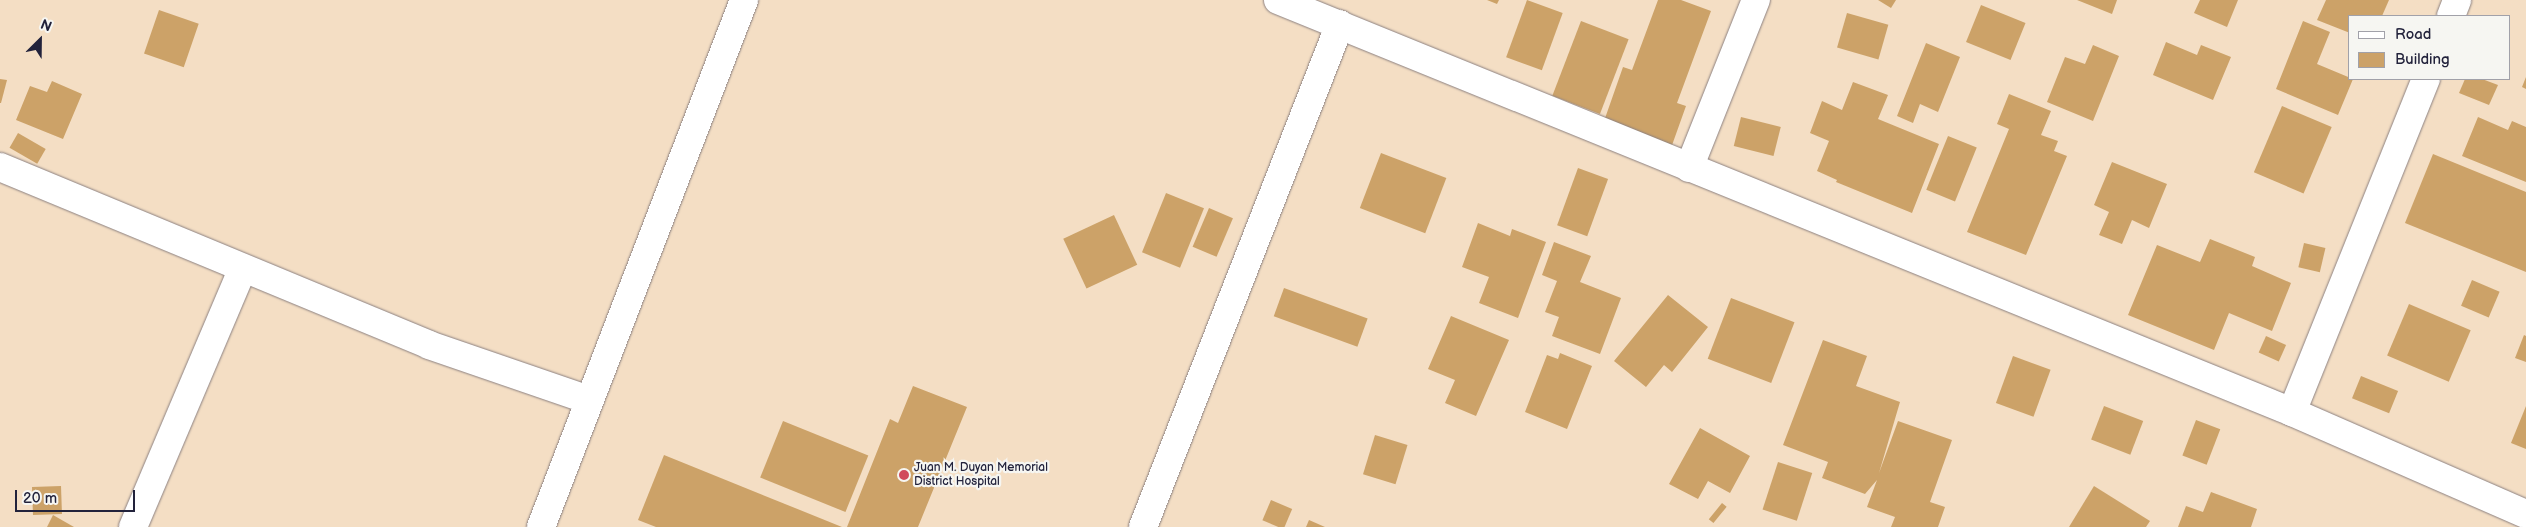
<!DOCTYPE html>
<html>
<head>
<meta charset="utf-8">
<style>
  body { margin:0 }
  #map { position:relative; width:2526px; height:527px; overflow:hidden; background:#f4dec4; font-family:"Balsamiq Sans",sans-serif }
  div>[style] { position:absolute }
  [style*='--x'] { left:calc(var(--x)*1px); top:calc(var(--y)*1px); width:calc(var(--w)*1px); rotate:calc(var(--a)*1deg) }
  .building>* { inset:0; background:#cca268; transform-origin:0 0 }
  .roads { filter:drop-shadow(0 0 1px #8b8080) drop-shadow(0 0 1px #8b8080) }
  .minor>* { height:28px; margin:-14px; padding:0 14px; transform-origin:14px; border-radius:14px; background:#fff }
  .dots>* { width:14px; height:14px; translate:-50% -50%; box-sizing:border-box; border:2px solid #f6f6f2; border-radius:50% }
  span { translate:-50% -50%; white-space:nowrap; text-align:center; line-height:1.15; -webkit-text-stroke:4.5px #f6f6f2; paint-order:stroke }
  .poi-label { font-size:12px; color:#22223b }
  .left { translate:0 -50%; text-align:left }
  .legend { position:absolute; left:2348px; top:15px; width:162px; height:65px; box-sizing:border-box; background:#f6f6f2; border:1px solid #a1a1a9; margin:0; padding:6px 9px; list-style:none; font-size:15px; color:#22223b }
  .legend li { display:flex; align-items:center; gap:10px; height:25px }
  .legend b { width:25px; border:1px solid #a1a1a9 }
  .north { position:absolute; left:15px; top:15px; width:50px; height:50px; -webkit-text-stroke:4px #f6f6f2; paint-order:stroke; rotate:23deg; font-size:14px; font-weight:700; line-height:20px; text-align:center; color:#22223b }
  .north::after { content:''; display:block; margin:auto; width:18px; height:22px; background:#22223b; clip-path:polygon(50% 0,100% 100%,50% 72%,0 100%) }
  .scale { position:absolute; left:15px; top:490px; width:120px; height:22px; box-sizing:border-box; border:2px solid #22223b; border-top:0; padding-left:6px; font-size:15px; line-height:18px; white-space:nowrap; color:#22223b; -webkit-text-stroke:4px #f6f6f2; paint-order:stroke }
</style>
</head>
<body>
<div id="map">
  <div class="building">
    <div style="clip-path:polygon(1487px 0,1499px 0,1497px 4px)"></div>
    <div style="left:1527px;top:0;width:38px;height:61px;rotate:20deg"></div>
    <div style="clip-path:polygon(1658px 0,1681px 0,1711px 11px,1677px 103px,1686px 106px,1671px 148px,1603px 124px,1623px 67px,1632px 70px)"></div>
    <div style="clip-path:polygon(1878px 0,1896px 0,1891px 8px)"></div>
    <div style="clip-path:polygon(2077px 0,2117px 0,2112px 14px)"></div>
    <div style="clip-path:polygon(2200px 0,2238px 0,2227px 27px,2194px 13px)"></div>
    <div style="clip-path:polygon(2326px 0,2389px 0,2382px 16px,2350px 16px,2350px 33px,2317px 20px)"></div>
    <div style="left:1981px;top:5px;width:48px;height:40px;rotate:22deg"></div>
    <div style="left:159px;top:10px;width:42px;height:46px;rotate:19deg"></div>
    <div style="left:1847px;top:13px;width:43px;height:36px;rotate:16deg"></div>
    <div style="left:1581px;top:21px;width:51px;height:80px;rotate:21deg"></div>
    <div style="clip-path:polygon(2303px 21px,2330px 32px,2317px 64px,2353px 79px,2338px 115px,2276px 89px)"></div>
    <div style="clip-path:polygon(2166px 42px,2197px 55px,2201px 45px,2231px 57px,2213px 100px,2153px 75px)"></div>
    <div style="clip-path:polygon(1926px 43px,1960px 57px,1938px 112px,1920px 104px,1913px 123px,1897px 116px)"></div>
    <div style="clip-path:polygon(2093px 45px,2119px 56px,2093px 121px,2047px 102px,2065px 57px,2085px 64px)"></div>
    <div style="clip-path:polygon(2526px 77px,2526px 89px,2522px 87px)"></div>
    <div style="clip-path:polygon(0 79px,7px 80px,1px 103px,0 103px)"></div>
    <div style="clip-path:polygon(2465px 79px,2482px 79px,2498px 85px,2489px 105px,2459px 93px)"></div>
    <div style="clip-path:polygon(52px 81px,82px 94px,63px 139px,16px 120px,30px 86px,47px 92px)"></div>
    <div style="clip-path:polygon(1853px 82px,1888px 95px,1878px 119px,1939px 144px,1912px 213px,1836px 182px,1837px 180px,1817px 171px,1829px 141px,1810px 133px,1822px 101px,1842px 110px)"></div>
    <div style="clip-path:polygon(2009px 94px,2051px 111px,2041px 135px,2058px 141px,2054px 151px,2067px 156px,2026px 255px,1967px 232px,2009px 129px,1997px 124px)"></div>
    <div style="left:2282px;top:106px;width:54px;height:72px;rotate:23deg"></div>
    <div style="left:1741px;top:117px;width:41px;height:30px;rotate:14deg"></div>
    <div style="clip-path:polygon(2478px 117px,2508px 130px,2512px 121px,2526px 127px,2526px 182px,2462px 156px)"></div>
    <div style="left:18px;top:133px;width:32px;height:17px;rotate:30deg"></div>
    <div style="left:1948px;top:136px;width:31px;height:58px;rotate:22deg"></div>
    <div style="left:1381px;top:153px;width:70px;height:59px;rotate:21deg"></div>
    <div style="clip-path:polygon(2433px 154px,2526px 192px,2526px 272px,2405px 223px)"></div>
    <div style="clip-path:polygon(2112px 162px,2167px 184px,2149px 228px,2132px 220px,2122px 244px,2099px 235px,2109px 212px,2094px 205px)"></div>
    <div style="left:1578px;top:168px;width:32px;height:61px;rotate:20deg"></div>
    <div style="left:1166px;top:193px;width:41px;height:64px;rotate:22deg"></div>
    <div style="left:1209px;top:208px;width:26px;height:42px;rotate:23deg"></div>
    <div style="left:1114px;top:215px;width:55px;height:56px;rotate:65deg"></div>
    <div style="clip-path:polygon(1478px 223px,1510px 236px,1512px 229px,1546px 242px,1518px 318px,1479px 303px,1489px 277px,1462px 267px)"></div>
    <div style="clip-path:polygon(2210px 239px,2255px 257px,2252px 266px,2291px 283px,2272px 331px,2229px 313px,2214px 350px,2128px 315px,2157px 245px,2200px 262px)"></div>
    <div style="clip-path:polygon(1554px 242px,1591px 256px,1580px 282px,1621px 298px,1600px 354px,1552px 336px,1559px 317px,1545px 312px,1557px 281px,1542px 275px)"></div>
    <div style="left:2304px;top:243px;width:22px;height:25px;rotate:13deg"></div>
    <div style="left:2472px;top:280px;width:30px;height:28px;rotate:23deg"></div>
    <div style="left:1284px;top:288px;width:89px;height:30px;rotate:20deg"></div>
    <div style="clip-path:polygon(1668px 295px,1708px 327px,1672px 372px,1664px 365px,1646px 387px,1614px 361px)"></div>
    <div style="left:1731px;top:298px;width:68px;height:65px;rotate:21deg"></div>
    <div style="left:2409px;top:304px;width:67px;height:56px;rotate:23deg"></div>
    <div style="clip-path:polygon(1451px 316px,1509px 340px,1476px 416px,1445px 403px,1455px 380px,1428px 369px)"></div>
    <div style="clip-path:polygon(2524px 335px,2526px 336px,2526px 362px,2515px 358px)"></div>
    <div style="left:2266px;top:336px;width:22px;height:18px;rotate:24deg"></div>
    <div style="clip-path:polygon(1823px 340px,1867px 356px,1856px 386px,1900px 402px,1879px 473px,1898px 421px,1952px 440px,1930px 502px,1945px 507px,1938px 527px,1891px 527px,1895px 517px,1867px 507px,1877px 480px,1865px 494px,1822px 478px,1828px 462px,1783px 445px)"></div>
    <div style="clip-path:polygon(1560px 353px,1592px 366px,1567px 429px,1525px 412px,1547px 355px,1558px 359px)"></div>
    <div style="left:2013px;top:356px;width:40px;height:50px;rotate:20deg"></div>
    <div style="left:2361px;top:376px;width:40px;height:24px;rotate:22deg"></div>
    <div style="clip-path:polygon(913px 386px,967px 407px,918px 527px,847px 527px,890px 419px,898px 423px)"></div>
    <div style="left:2104px;top:406px;width:42px;height:36px;rotate:21deg"></div>
    <div style="clip-path:polygon(2526px 406px,2526px 449px,2511px 443px)"></div>
    <div style="left:2196px;top:420px;width:26px;height:38px;rotate:21deg"></div>
    <div style="left:783px;top:421px;width:92px;height:61px;rotate:22deg"></div>
    <div style="clip-path:polygon(1700px 428px,1750px 456px,1730px 493px,1708px 481px,1698px 499px,1669px 484px)"></div>
    <div style="left:1375px;top:435px;width:34px;height:41px;rotate:17deg"></div>
    <div style="clip-path:polygon(664px 455px,842px 527px,656px 527px,638px 520px)"></div>
    <div style="left:1778px;top:462px;width:36px;height:50px;rotate:18deg"></div>
    <div style="left:61px;top:486px;width:28px;height:29px;rotate:88deg"></div>
    <div style="clip-path:polygon(2094px 486px,2150px 521px,2146px 527px,2069px 527px)"></div>
    <div style="clip-path:polygon(2211px 492px,2257px 509px,2251px 527px,2178px 527px,2186px 506px,2203px 512px)"></div>
    <div style="left:1271px;top:500px;width:23px;height:22px;rotate:23deg"></div>
    <div style="left:1722px;top:503px;width:6px;height:21px;rotate:39deg"></div>
    <div style="clip-path:polygon(53px 515px,74px 527px,47px 527px)"></div>
    <div style="clip-path:polygon(1309px 520px,1325px 527px,1306px 527px)"></div>
  </div>
  <div class="roads">
    <div class="minor">
      <div style="--x:1278;--y:0;--w:1095;--a:22.11"></div>
      <div style="--x:2292;--y:412;--w:255;--a:23.6"></div>
      <div style="--x:2451;--y:16;--w:17;--a:-69"></div>
      <div style="--x:0;--y:167;--w:464;--a:22.5"></div>
      <div style="--x:429;--y:345;--w:169;--a:19"></div>
      <div style="--x:1689;--y:168;--w:181;--a:-68.3"></div>
      <div style="--x:2292;--y:412;--w:359;--a:-68.1"></div>
      <div style="--x:133;--y:527;--w:281;--a:-67"></div>
      <div style="--x:541;--y:527;--w:565;--a:-68.93"></div>
      <div style="--x:1143;--y:527;--w:540;--a:-68.61"></div>
    </div>
  </div>
  <div class="dots">
    <div style="left:904px;top:475px;background:#d1495b"></div>
  </div>
  <div class="poi-label">
    <span class="left" style="left:914px;top:475px">Juan M. Duyan Memorial<br>District Hospital</span>
  </div>
  <ul class="legend">
  <li><b style="height:6px;background:#fff"></b>Road</li>
  <li><b style="height:14px;background:#cca268"></b>Building</li>
  </ul>
  <div class="north">N</div>
  <div class="scale">20 m</div>
</div>
</body>
</html>
